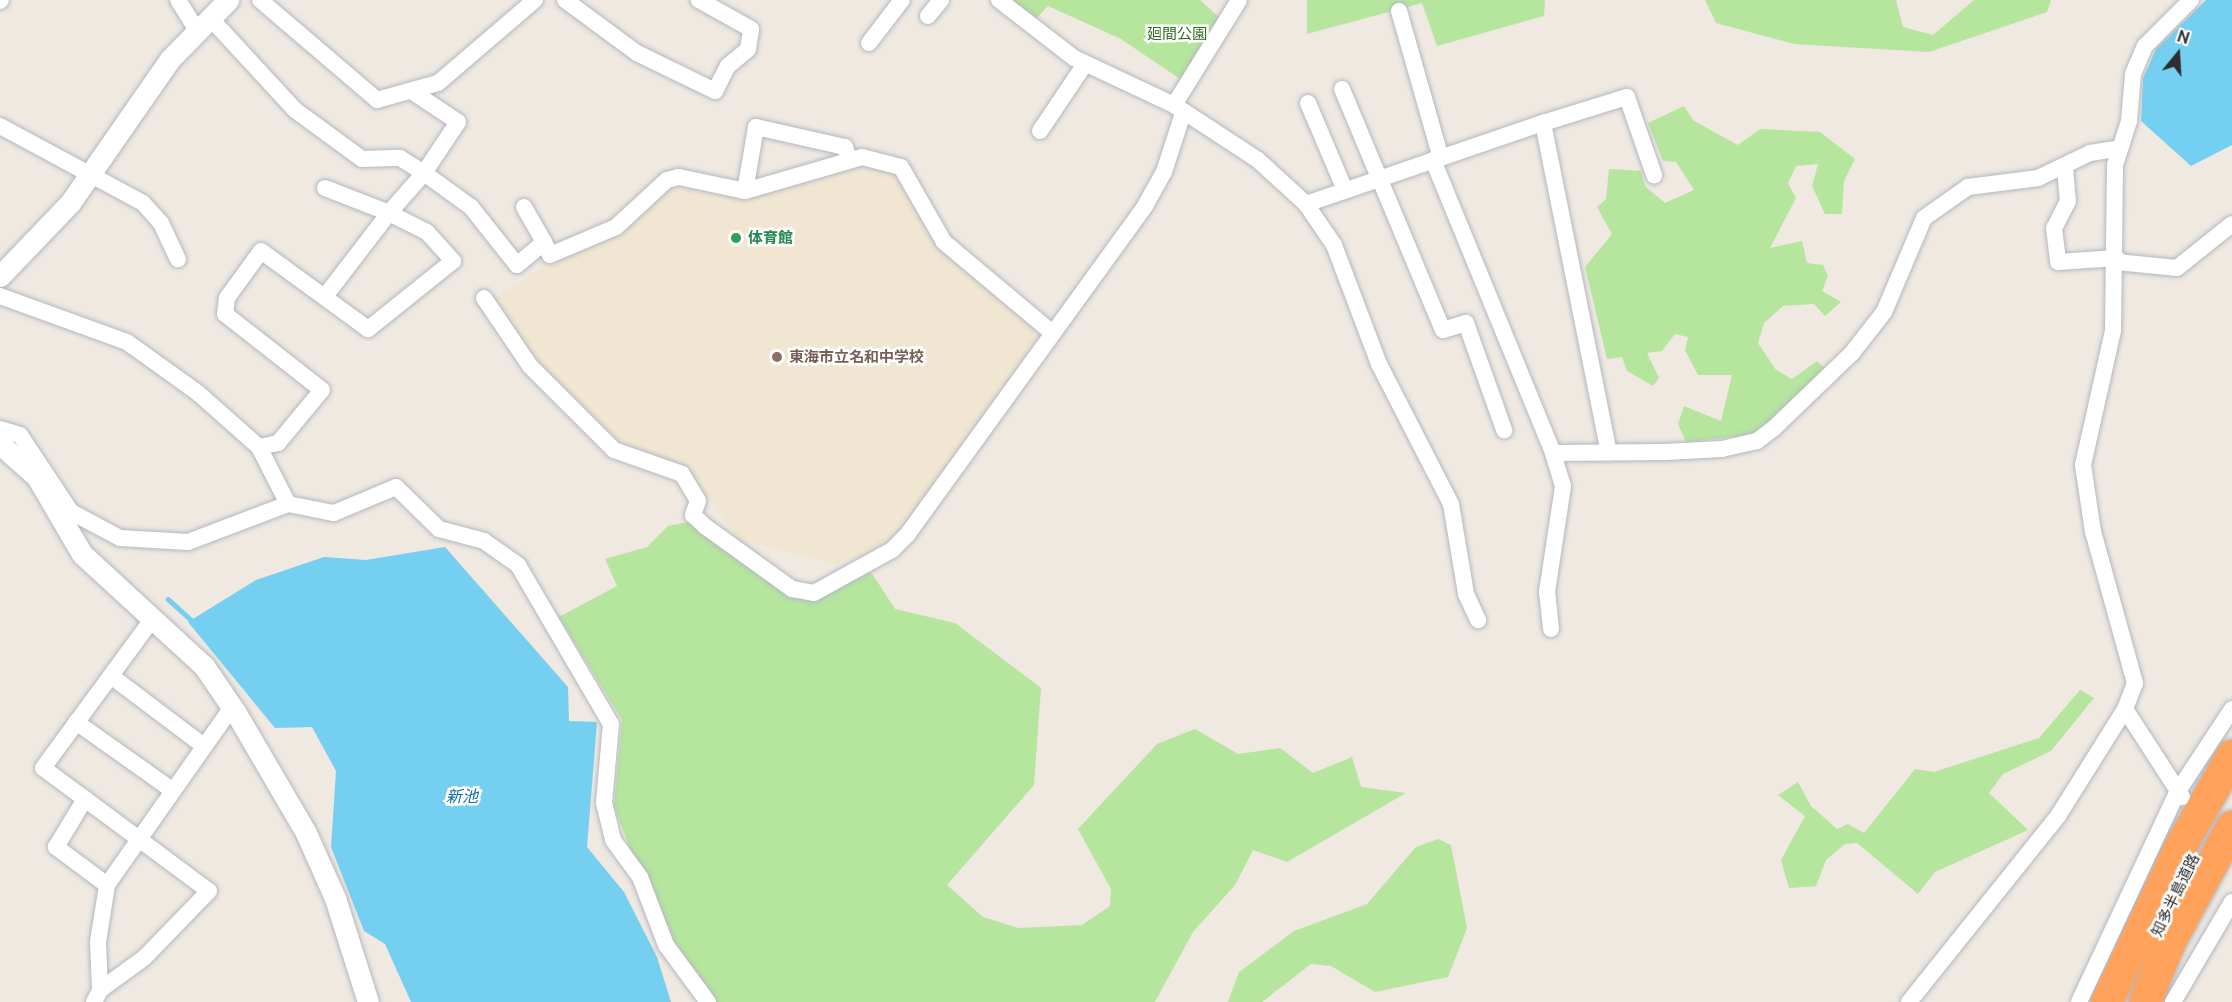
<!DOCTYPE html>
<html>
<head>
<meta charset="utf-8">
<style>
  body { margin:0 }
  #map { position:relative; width:2232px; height:1002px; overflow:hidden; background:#efe9e1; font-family:Ubuntu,"Noto Sans JP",sans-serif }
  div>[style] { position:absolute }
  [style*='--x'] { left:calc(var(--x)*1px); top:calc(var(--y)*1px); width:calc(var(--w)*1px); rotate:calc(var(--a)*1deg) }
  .education>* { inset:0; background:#f0e6d1 }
  .green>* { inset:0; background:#b6e59e }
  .water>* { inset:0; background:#75cff0 }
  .stream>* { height:4.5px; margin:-2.25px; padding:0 2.25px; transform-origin:2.25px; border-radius:2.25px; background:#75cff0 }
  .roads { filter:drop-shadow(0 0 2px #b4b7c1) drop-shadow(0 0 2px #b4b7c1) }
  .minor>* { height:16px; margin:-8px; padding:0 8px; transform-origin:8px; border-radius:8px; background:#fff }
  .tertiary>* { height:21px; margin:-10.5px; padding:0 10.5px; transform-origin:10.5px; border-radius:10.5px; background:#fff }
  .motorway>* { height:32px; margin:-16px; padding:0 16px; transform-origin:16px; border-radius:16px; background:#ffa35c }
  .dots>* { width:16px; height:16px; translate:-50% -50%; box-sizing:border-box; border:3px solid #fff; border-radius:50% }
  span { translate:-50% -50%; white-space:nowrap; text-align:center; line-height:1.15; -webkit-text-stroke:5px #fff; paint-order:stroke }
  .park-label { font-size:15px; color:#2c6e1b }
  .leisure-label { font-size:15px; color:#27864d; font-weight:700 }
  .left { translate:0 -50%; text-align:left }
  .education-label { font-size:15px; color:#785e54; font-weight:700 }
  .street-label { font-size:15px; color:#2e2e2e }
  .water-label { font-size:16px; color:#0d6fa3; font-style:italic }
  .north { position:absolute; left:2148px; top:24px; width:60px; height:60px; -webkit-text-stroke:4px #fff; paint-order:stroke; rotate:18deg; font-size:16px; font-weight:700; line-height:24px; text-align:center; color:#2e2e2e }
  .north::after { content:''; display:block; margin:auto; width:21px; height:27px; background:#2e2e2e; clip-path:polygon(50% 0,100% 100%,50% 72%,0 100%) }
</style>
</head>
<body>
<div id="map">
  <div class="education">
    <div style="clip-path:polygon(860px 161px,898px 171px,939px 247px,1035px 326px,1036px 341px,902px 528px,872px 552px,835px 564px,739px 540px,697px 482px,617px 445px,540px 372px,490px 302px,542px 268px,627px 229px,670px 186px,744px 196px)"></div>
  </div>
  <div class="green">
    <div style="clip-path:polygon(1007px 0,1200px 0,1222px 20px,1189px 85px,1121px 39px,1048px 6px,1032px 23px)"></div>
    <div style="clip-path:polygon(1307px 0,1545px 0,1544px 16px,1437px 46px,1422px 3px,1307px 34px)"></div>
    <div style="clip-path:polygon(1705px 0,1896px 0,1903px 27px,1933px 35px,1974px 0,2051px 0,2047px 12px,1929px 52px,1794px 44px,1716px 23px)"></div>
    <div style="clip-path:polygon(1684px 106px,1694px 121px,1738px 145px,1760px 129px,1820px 132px,1855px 159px,1844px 181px,1842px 214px,1825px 214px,1812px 186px,1818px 164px,1796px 166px,1788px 183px,1796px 198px,1770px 248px,1802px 241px,1807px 263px,1823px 265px,1828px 276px,1822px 291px,1841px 302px,1825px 316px,1814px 304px,1783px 306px,1764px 323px,1758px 343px,1776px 370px,1792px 379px,1817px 361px,1826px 370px,1753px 435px,1686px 442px,1678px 424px,1684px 406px,1721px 421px,1732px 375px,1698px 375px,1685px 350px,1688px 337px,1675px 334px,1662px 351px,1647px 353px,1659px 378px,1653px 386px,1627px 371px,1622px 357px,1607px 359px,1585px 267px,1612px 234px,1597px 207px,1606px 199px,1609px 169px,1641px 171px,1645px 186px,1665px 203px,1694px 190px,1676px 162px,1663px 161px,1648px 123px)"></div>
    <div style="clip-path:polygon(688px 522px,807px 601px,871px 572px,895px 609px,955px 623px,1041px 688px,1034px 785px,947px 885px,983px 917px,1018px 928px,1082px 925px,1110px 906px,1111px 889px,1078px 829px,1157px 744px,1195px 729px,1238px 754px,1280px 748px,1313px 773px,1352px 757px,1361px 787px,1406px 793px,1287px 862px,1253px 850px,1235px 885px,1193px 932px,1155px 1002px,708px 1002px,666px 945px,614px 806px,622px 720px,559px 617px,617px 586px,605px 559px,647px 547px,668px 526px)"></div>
    <div style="clip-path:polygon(2080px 690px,2094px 698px,2051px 751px,2003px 774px,1989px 793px,2028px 830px,1935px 872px,1918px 894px,1857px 843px,1845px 844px,1826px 860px,1816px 886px,1789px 888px,1781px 860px,1805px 816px,1778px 795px,1798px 782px,1811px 806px,1837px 829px,1848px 824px,1864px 833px,1915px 769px,1934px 772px,2039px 738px)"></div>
    <div style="clip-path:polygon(1438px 839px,1451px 845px,1467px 928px,1448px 977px,1375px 992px,1331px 966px,1311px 964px,1262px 1002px,1228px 1002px,1239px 972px,1294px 931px,1367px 904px,1416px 847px)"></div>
  </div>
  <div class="water">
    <div style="clip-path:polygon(2206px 0,2232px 0,2232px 145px,2191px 166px,2141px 121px,2143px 78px,2156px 49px)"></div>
    <div style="clip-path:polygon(445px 547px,568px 687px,569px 721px,597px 722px,587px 847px,624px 892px,657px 957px,671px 1002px,411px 1002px,385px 944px,364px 931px,331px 847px,336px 771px,312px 727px,275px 728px,188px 622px,256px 580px,324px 557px,366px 560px)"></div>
  </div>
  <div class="stream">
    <div style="--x:168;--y:599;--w:36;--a:42"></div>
  </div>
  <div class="roads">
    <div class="minor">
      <div style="--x:178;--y:0;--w:38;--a:58"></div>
      <div style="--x:260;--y:0;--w:154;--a:40.5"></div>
      <div style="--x:377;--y:100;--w:63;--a:-15.6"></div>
      <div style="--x:438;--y:83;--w:128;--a:-40.6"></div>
      <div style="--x:565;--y:0;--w:89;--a:36.4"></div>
      <div style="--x:637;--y:53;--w:87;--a:26"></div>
      <div style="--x:715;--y:91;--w:28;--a:-63"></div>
      <div style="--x:728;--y:66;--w:26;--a:-40"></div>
      <div style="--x:748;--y:49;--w:20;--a:-81"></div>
      <div style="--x:751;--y:29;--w:60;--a:-150.9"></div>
      <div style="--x:999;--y:0;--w:95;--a:37.7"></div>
      <div style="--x:1074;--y:58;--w:110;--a:25.2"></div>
      <div style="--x:1174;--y:105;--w:100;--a:33.2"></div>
      <div style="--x:1258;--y:160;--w:65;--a:42.5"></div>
      <div style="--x:1306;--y:204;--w:50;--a:55.7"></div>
      <div style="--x:1334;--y:245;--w:127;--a:69.3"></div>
      <div style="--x:1379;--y:364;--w:157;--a:62.8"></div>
      <div style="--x:1451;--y:504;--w:91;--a:80.5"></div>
      <div style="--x:1466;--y:594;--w:29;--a:65"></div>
      <div style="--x:0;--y:1;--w:1;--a:-45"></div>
      <div style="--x:1399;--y:11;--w:150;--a:74.1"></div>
      <div style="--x:928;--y:16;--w:21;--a:-51"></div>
      <div style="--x:212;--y:20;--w:122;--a:47.3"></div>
      <div style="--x:295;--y:110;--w:83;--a:36.2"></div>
      <div style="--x:362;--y:159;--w:38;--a:-2"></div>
      <div style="--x:400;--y:158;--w:28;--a:32"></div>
      <div style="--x:424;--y:173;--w:53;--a:131.2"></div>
      <div style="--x:389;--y:213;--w:42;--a:26.6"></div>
      <div style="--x:427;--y:232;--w:39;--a:48"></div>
      <div style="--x:453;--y:261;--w:109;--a:141.3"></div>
      <div style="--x:368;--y:329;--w:132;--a:-143.9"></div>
      <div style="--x:261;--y:251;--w:58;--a:125.9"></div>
      <div style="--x:227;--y:298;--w:16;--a:97"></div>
      <div style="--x:225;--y:314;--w:123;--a:38.1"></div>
      <div style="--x:322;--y:390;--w:69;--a:129.7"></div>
      <div style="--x:278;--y:443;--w:19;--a:168"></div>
      <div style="--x:869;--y:43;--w:54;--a:-52.5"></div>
      <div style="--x:1342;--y:89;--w:261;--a:67.3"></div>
      <div style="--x:1443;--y:330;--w:24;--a:-17"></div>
      <div style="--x:1466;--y:323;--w:114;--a:70.4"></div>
      <div style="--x:413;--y:92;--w:54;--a:33.7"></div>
      <div style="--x:458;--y:122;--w:61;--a:123.7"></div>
      <div style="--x:424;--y:173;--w:58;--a:35.9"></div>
      <div style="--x:471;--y:207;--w:74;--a:51.6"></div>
      <div style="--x:517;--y:265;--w:35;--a:-40"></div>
      <div style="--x:544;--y:242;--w:14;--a:65"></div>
      <div style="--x:550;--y:255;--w:72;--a:-23"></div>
      <div style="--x:616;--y:227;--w:69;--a:-42.7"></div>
      <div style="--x:667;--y:180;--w:12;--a:-14"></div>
      <div style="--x:679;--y:177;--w:67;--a:12"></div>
      <div style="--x:745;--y:191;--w:122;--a:-16.2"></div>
      <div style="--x:862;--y:157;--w:40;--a:14.4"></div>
      <div style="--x:901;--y:167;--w:86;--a:60.2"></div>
      <div style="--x:944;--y:242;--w:138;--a:40"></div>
      <div style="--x:1308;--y:103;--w:95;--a:67"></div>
      <div style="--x:1174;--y:105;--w:123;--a:-58.2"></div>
      <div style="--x:1543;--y:123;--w:88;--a:-17.2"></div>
      <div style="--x:1627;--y:97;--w:83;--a:70.9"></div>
      <div style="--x:0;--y:126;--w:162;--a:28.3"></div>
      <div style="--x:143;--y:203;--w:27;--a:48"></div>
      <div style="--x:161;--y:223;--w:40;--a:65"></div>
      <div style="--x:1040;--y:131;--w:81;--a:-56.1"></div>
      <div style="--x:1433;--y:160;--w:317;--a:67.7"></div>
      <div style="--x:1553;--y:453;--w:112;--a:-0.5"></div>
      <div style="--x:1665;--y:452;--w:57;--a:-3"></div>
      <div style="--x:1722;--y:449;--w:36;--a:-13"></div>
      <div style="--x:1757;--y:441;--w:20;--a:-37"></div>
      <div style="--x:1773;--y:429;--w:110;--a:-43.9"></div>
      <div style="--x:1852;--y:353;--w:52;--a:-52"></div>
      <div style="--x:1884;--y:312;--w:102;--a:-66.9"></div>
      <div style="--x:1924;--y:218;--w:54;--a:-35.2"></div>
      <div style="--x:1968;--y:187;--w:71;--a:-7.3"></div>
      <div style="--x:2038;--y:178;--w:58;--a:-25.7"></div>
      <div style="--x:2090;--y:153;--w:31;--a:-9"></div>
      <div style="--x:2065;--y:168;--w:33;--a:85"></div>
      <div style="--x:2068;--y:201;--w:30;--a:117"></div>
      <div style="--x:2054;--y:228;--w:34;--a:83"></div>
      <div style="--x:2058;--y:262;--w:59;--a:-3.9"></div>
      <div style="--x:325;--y:188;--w:69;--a:21.3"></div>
      <div style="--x:389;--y:213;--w:103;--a:127.5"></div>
      <div style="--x:745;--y:191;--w:65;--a:-80.2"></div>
      <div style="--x:756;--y:127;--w:91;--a:12.7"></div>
      <div style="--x:845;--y:147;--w:13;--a:72"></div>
      <div style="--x:1306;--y:204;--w:250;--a:-18.9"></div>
      <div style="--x:1543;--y:123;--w:336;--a:78.7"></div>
      <div style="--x:524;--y:207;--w:40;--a:60.3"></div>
      <div style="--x:2117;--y:262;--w:60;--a:5.7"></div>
      <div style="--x:2177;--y:268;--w:70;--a:-38.7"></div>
      <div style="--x:0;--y:296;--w:135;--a:19.9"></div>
      <div style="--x:127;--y:342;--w:87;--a:35.7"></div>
      <div style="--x:198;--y:393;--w:81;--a:41.5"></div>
      <div style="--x:259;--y:447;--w:64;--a:63"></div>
      <div style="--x:288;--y:504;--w:107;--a:159.2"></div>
      <div style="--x:188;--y:542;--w:68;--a:-176.6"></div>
      <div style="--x:120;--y:538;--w:55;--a:-152"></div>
      <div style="--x:71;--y:512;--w:92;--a:-123.5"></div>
      <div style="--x:20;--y:435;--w:21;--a:-163"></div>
      <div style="--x:484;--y:298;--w:82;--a:55.9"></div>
      <div style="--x:530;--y:366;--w:119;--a:45"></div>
      <div style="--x:614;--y:450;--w:72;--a:19.4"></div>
      <div style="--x:682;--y:474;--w:31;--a:59"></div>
      <div style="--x:698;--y:501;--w:15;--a:110"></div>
      <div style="--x:693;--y:515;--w:18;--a:43"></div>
      <div style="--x:706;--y:527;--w:106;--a:35.8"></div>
      <div style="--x:792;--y:589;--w:22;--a:10"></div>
      <div style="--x:814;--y:593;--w:89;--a:-28.9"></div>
      <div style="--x:892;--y:550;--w:21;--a:-45"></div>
      <div style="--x:907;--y:535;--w:406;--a:-54.1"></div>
      <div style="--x:1145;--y:206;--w:39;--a:-61"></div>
      <div style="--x:1164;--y:172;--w:62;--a:-72.1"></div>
      <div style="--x:288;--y:504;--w:47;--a:11.1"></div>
      <div style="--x:334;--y:513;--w:67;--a:-22.8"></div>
      <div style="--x:396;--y:487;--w:60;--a:44.3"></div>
      <div style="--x:439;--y:529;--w:47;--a:14.9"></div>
      <div style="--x:484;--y:541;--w:42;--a:35.2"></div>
      <div style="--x:518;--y:565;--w:184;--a:59.7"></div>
      <div style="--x:611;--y:724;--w:79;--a:95.1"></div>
      <div style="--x:604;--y:803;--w:38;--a:76"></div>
      <div style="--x:613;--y:840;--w:46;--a:53.9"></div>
      <div style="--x:640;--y:877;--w:73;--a:69.1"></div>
      <div style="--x:666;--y:945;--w:71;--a:53.6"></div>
      <div style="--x:1551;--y:629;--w:37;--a:-96"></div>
      <div style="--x:1547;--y:592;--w:107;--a:-81.4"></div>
      <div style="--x:1563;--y:486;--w:34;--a:-107"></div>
      <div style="--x:111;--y:676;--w:116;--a:37"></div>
      <div style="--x:2125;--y:709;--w:105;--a:57.1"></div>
      <div style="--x:76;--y:722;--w:118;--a:35.3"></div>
      <div style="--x:85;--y:799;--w:154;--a:36.6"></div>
      <div style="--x:209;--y:891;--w:93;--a:134.1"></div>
      <div style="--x:144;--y:958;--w:54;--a:144"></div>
      <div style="--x:107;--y:885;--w:64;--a:-143.3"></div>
      <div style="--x:56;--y:847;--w:56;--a:-58.9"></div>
      <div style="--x:85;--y:799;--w:52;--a:-143.6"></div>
      <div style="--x:43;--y:768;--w:187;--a:-53.7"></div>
      <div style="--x:94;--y:1002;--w:13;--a:-63"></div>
      <div style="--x:100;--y:990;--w:48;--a:-92.4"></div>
      <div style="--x:98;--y:942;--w:58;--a:-81"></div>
      <div style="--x:107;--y:885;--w:218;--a:-54.9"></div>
      <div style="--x:1909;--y:1002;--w:238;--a:-51.3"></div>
      <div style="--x:2058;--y:816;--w:126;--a:-57.9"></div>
      <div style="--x:2125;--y:709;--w:28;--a:-69"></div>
      <div style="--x:2135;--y:683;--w:157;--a:-105.5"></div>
      <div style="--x:2093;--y:532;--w:68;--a:-98.5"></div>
      <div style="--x:2083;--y:465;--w:137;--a:-77.4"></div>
      <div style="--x:2113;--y:331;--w:166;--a:-89.3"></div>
      <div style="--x:2115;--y:165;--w:46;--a:-72.3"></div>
      <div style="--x:2129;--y:121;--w:47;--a:-85.1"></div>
      <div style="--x:2133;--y:74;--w:30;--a:-67"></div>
      <div style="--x:2145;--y:46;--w:65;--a:-45"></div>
      <div style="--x:2079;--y:1002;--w:233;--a:-64.9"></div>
      <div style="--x:2178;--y:791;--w:98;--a:-56.6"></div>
      <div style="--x:2173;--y:1002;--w:116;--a:-59.5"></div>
    </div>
    <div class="tertiary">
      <div style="--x:0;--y:276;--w:101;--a:-46.2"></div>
      <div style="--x:70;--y:203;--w:175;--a:-55.2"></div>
      <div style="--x:170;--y:59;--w:83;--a:-45.5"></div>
      <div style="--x:0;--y:444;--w:50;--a:41.7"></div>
      <div style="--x:37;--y:477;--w:89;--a:59.7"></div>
      <div style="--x:82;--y:554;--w:166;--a:42.6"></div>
      <div style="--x:204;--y:666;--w:57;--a:55.8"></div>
      <div style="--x:236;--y:713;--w:139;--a:59.7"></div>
      <div style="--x:306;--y:833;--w:71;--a:66"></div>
      <div style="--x:335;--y:898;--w:109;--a:72.4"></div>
    </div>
    <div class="motorway">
      <div style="--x:2107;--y:1002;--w:170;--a:-64.6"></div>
      <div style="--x:2180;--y:848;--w:106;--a:-60.5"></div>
      <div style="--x:2145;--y:1002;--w:65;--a:-67.4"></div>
      <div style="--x:2170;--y:942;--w:131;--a:-61.7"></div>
    </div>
  </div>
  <div class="dots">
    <div style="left:736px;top:238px;background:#2e9e5b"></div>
    <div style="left:777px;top:357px;background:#8d6e63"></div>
  </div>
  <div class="park-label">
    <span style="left:1177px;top:34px">廻間公園</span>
  </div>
  <div class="leisure-label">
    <span class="left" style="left:748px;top:238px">体育館</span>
  </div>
  <div class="education-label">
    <span class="left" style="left:789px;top:357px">東海市立名和中学校</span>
  </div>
  <div class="street-label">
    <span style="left:2175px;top:895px;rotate:-64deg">知多半島道路</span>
  </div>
  <div class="water-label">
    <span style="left:462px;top:796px">新池</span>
  </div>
  <div class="north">N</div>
</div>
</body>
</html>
